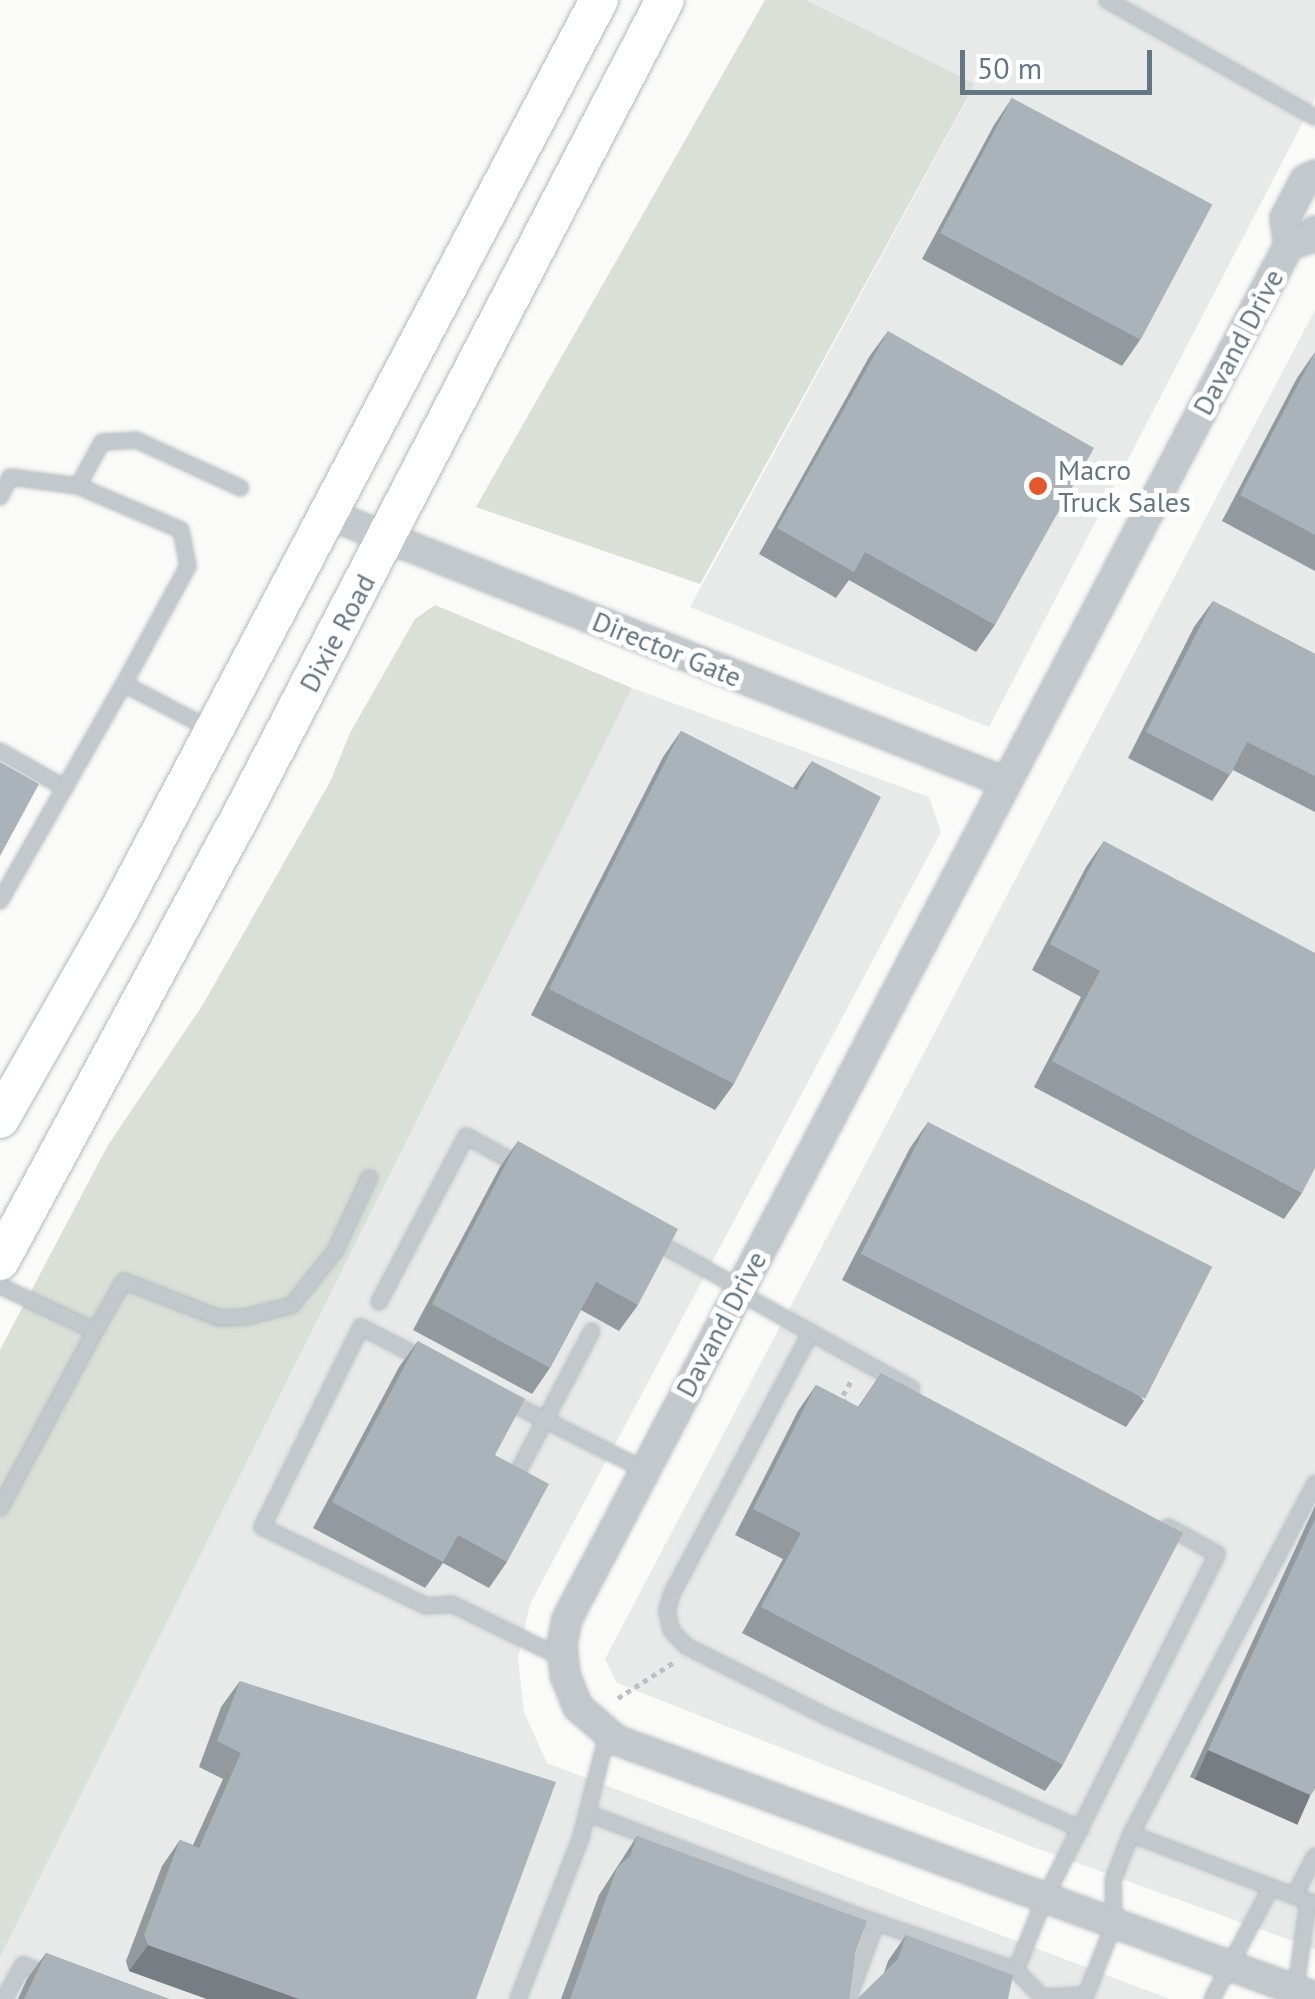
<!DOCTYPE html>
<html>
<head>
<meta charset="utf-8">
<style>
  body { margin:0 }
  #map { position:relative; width:1315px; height:1999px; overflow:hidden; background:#fafaf8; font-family:"PT Sans",sans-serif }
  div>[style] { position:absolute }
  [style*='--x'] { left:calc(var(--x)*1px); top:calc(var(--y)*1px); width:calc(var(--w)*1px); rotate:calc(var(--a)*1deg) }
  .built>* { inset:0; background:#e8e9e9 }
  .green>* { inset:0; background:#dadfd7 }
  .path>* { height:5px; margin-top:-2.5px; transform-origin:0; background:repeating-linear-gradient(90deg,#bbbfc2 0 5px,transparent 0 10px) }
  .roads { filter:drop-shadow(0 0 2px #b3babf) drop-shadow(0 0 2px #b3babf) }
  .service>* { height:14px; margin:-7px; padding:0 7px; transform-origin:7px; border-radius:7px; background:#c3c8cc }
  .minor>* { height:28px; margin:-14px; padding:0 14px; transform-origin:14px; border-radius:14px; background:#c3c8cc }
  .secondary>* { height:38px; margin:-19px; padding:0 19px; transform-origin:19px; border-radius:19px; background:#fff }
  .wall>* { inset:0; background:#929a9f }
  .shaded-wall>* { inset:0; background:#777d82; transform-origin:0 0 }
  .building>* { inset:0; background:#aab3b9; transform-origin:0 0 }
  .dots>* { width:28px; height:28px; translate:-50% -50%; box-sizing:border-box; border:5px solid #fff; border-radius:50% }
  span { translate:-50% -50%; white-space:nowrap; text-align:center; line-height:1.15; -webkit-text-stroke:10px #fff; paint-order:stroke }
  .street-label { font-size:28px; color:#657683 }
  .poi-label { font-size:28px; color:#657683 }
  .left { translate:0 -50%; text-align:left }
  .scale { position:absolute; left:960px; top:50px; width:192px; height:45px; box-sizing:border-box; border:5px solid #657683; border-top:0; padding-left:12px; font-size:30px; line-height:35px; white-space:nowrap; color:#657683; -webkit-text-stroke:8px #fff; paint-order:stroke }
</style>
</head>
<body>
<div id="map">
  <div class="built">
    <div style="clip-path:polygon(806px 0,1315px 0,1315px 99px,989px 727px,690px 607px,975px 85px)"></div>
    <div style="clip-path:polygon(1315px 310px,1315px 1949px,1033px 1847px,617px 1683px,605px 1659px)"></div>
    <div style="clip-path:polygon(632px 688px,929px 797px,941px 832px,530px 1604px,518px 1658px,524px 1712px,547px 1763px,1170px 1999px,0 1999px,0 1957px,48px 1855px)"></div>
  </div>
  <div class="green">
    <div style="clip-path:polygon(765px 0,806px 0,975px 84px,700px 584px,476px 507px)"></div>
    <div style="clip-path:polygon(435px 605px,632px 688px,0 1957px,0 1350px,108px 1145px,202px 1006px,330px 782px,350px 733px,415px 619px)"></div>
  </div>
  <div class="path">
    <div style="--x:845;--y:1404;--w:9;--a:-103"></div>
    <div style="--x:843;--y:1395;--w:20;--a:-60"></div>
    <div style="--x:618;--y:1698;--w:67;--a:-32.7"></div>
  </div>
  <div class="roads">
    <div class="service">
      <div style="--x:1107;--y:0;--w:239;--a:29.4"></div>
      <div style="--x:78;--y:486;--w:50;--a:-61.4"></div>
      <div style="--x:102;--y:442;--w:34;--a:-3"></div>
      <div style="--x:136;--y:440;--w:115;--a:24.6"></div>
      <div style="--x:0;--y:497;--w:22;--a:-63"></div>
      <div style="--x:10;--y:477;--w:69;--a:7.5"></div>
      <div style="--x:78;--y:486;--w:112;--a:23.1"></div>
      <div style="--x:181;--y:530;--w:37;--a:79"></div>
      <div style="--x:188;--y:566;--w:134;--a:118.5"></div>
      <div style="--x:0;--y:751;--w:75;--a:29.6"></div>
      <div style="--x:0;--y:901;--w:250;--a:-60.3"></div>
      <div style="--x:124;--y:684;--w:99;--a:27.6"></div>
      <div style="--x:653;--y:1240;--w:99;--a:28.9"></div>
      <div style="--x:0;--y:1286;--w:105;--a:25.3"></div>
      <div style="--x:95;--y:1331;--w:201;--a:118.2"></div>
      <div style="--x:738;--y:1292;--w:199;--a:29.1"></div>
      <div style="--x:379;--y:1302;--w:187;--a:-62.3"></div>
      <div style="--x:466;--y:1136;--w:63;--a:28.6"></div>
      <div style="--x:95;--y:1331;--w:58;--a:-59.9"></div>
      <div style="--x:124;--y:1281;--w:102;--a:21.3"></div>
      <div style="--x:219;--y:1318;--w:27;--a:-2"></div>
      <div style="--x:246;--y:1317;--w:48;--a:-14.6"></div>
      <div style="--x:292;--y:1305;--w:69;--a:-51.5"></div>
      <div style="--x:335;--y:1251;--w:81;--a:-65"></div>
      <div style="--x:811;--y:1332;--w:296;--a:118"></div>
      <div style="--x:672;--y:1593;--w:19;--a:106"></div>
      <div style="--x:667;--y:1611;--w:19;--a:78"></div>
      <div style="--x:671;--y:1630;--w:22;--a:47"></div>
      <div style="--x:686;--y:1646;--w:156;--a:26.7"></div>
      <div style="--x:825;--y:1716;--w:280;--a:23.8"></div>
      <div style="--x:423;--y:1359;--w:70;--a:-152.7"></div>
      <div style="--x:361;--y:1327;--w:223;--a:116.3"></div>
      <div style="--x:262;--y:1527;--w:182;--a:25.7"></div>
      <div style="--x:426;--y:1606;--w:26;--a:-4"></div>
      <div style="--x:452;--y:1604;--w:123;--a:26.1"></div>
      <div style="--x:505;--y:1400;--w:157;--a:26.6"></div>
      <div style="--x:511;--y:1485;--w:174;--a:-62.3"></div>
      <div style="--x:587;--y:1813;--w:302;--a:20.8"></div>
      <div style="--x:869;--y:1920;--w:155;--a:18.8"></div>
      <div style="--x:1016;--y:1970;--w:78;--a:-68.1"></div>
      <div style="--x:1045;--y:1898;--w:385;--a:-63.4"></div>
      <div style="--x:1217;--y:1554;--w:56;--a:-151.1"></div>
      <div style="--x:1131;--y:1834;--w:197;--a:20.8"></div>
      <div style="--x:1294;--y:1896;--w:45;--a:-62.3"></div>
      <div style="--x:1016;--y:1970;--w:40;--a:46"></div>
      <div style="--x:1295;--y:1994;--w:94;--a:-82"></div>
      <div style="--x:1045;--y:1997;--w:41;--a:-2.8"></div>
      <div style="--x:1086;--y:1995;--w:76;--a:-68.5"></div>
      <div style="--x:1114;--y:1924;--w:44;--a:-91.3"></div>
      <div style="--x:1113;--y:1880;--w:49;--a:-68.6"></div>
      <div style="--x:1131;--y:1834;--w:396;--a:-62.3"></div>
      <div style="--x:4;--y:1999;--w:39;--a:-61"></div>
      <div style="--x:23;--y:1965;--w:28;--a:21"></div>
      <div style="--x:518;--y:1999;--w:174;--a:-68.7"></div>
      <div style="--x:581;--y:1837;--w:105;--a:-75.7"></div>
      <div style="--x:848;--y:1999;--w:81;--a:-69.8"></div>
      <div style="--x:1212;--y:1999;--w:127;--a:-62.2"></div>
    </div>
    <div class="minor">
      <div style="--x:1315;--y:175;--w:11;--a:153"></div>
      <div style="--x:1305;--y:180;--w:43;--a:117.8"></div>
      <div style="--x:1285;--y:218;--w:27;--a:82"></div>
      <div style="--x:1289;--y:245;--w:1552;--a:117.72"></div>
      <div style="--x:567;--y:1619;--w:26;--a:101"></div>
      <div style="--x:562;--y:1645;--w:30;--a:84"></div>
      <div style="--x:565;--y:1675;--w:35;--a:68"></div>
      <div style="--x:578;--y:1707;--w:50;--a:41"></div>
      <div style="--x:616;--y:1740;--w:745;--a:20.19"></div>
      <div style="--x:1289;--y:245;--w:23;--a:-18"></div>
      <div style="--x:1311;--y:238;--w:8;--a:-60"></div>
      <div style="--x:330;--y:515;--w:726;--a:21.58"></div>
    </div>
    <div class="secondary">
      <div style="--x:0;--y:1119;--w:241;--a:-60.3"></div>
      <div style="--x:119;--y:910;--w:1029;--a:-62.19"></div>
      <div style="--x:0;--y:1261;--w:491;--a:-61.6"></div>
      <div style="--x:234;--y:829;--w:934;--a:-62.53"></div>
    </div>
  </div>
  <div class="wall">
    <div style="clip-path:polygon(1012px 98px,1140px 340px,1122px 366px,922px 259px,994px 125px)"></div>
    <div style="clip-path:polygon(888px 331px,995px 625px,976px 652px,849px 580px,836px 598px,759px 554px,869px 357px)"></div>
    <div style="clip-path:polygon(1315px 352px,1315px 571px,1222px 521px,1297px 378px)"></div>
    <div style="clip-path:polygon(1213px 601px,1315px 654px,1315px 812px,1233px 770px,1212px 801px,1128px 758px,1194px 627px)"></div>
    <div style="clip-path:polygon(681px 731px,793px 788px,812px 761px,734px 1084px,715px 1110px,531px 1015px,663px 757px)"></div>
    <div style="clip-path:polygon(1104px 841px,1302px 1193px,1284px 1219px,1034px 1087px,1081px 997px,1032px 970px,1086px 867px)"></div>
    <div style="clip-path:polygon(928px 1122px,1144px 1401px,1126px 1427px,842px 1280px,910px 1148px)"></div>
    <div style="clip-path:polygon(518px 1141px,638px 1305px,619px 1331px,581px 1310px,550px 1368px,532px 1394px,413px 1330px,500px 1167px)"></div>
    <div style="clip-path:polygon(418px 1341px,495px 1455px,507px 1562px,489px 1588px,443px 1563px,425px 1588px,313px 1528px,399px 1367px)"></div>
    <div style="clip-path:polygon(881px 1373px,1063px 1765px,1045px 1791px,742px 1633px,783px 1559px,735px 1535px,798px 1411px,816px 1385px,858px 1407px)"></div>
    <div style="clip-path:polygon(1315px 1506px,1315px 1788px,1293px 1821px,1190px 1777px)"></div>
    <div style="clip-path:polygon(240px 1681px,476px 1999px,207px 1999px,129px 1971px,126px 1961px,162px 1866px,180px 1840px,193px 1845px,223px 1779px,199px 1767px,221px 1707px)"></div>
    <div style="clip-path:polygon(637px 1836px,855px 1953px,849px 1999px,561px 1999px,599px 1895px)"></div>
    <div style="clip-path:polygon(906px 1935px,1008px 1999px,884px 1973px,888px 1961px)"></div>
    <div style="clip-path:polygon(46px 1953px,169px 1999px,18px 1999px,27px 1979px)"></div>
  </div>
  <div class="shaded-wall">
    <div style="left:1208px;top:1750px;width:112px;height:32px;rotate:24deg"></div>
    <div style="clip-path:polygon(148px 1945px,299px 1999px,207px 1999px,129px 1971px)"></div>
  </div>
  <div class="building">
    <div style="left:1012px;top:98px;width:227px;height:153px;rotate:28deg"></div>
    <div style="clip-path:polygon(888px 331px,1094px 448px,995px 625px,865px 552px,854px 572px,777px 528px)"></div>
    <div style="clip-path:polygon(1315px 352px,1315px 535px,1240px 495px)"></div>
    <div style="clip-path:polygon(1213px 601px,1315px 654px,1315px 776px,1247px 742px,1230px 775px,1146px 732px)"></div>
    <div style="clip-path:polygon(681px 731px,797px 790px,812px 761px,881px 797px,734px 1084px,549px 989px)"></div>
    <div style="clip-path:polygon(0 762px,39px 784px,0 856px)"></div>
    <div style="clip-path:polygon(1104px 841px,1315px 953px,1315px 1168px,1302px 1193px,1052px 1061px,1100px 971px,1050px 944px)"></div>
    <div style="left:928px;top:1122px;width:319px;height:148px;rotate:27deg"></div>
    <div style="clip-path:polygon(518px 1141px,678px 1229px,638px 1305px,596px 1282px,550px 1368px,432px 1304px)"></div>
    <div style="clip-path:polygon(418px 1341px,525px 1399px,495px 1455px,549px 1484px,507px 1562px,458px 1535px,443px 1562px,332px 1502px)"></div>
    <div style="clip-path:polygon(881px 1373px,1183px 1533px,1063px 1765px,761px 1607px,801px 1533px,753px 1509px,816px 1385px,859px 1407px)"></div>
    <div style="clip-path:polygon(1315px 1519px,1315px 1788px,1311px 1795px,1208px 1750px)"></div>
    <div style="clip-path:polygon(240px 1681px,556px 1782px,476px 1999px,299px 1999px,148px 1945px,144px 1935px,180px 1840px,199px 1848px,241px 1753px,217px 1741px)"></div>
    <div style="clip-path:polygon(637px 1836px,867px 1921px,855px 1953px,849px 1999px,570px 1999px,617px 1868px,630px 1856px)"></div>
    <div style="clip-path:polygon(906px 1935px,1013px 1975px,1008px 1999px,857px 1999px,898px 1959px)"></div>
    <div style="clip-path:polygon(46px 1953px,169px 1999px,24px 1999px)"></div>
  </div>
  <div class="dots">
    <div style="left:1038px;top:486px;background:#e4572e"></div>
  </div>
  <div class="street-label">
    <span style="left:1238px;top:342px;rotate:-62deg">Davand Drive</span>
    <span style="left:337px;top:633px;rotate:-62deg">Dixie Road</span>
    <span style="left:667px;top:649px;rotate:22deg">Director Gate</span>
    <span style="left:721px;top:1324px;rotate:-62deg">Davand Drive</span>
  </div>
  <div class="poi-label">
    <span class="left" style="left:1058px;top:486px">Macro<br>Truck Sales</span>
  </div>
  <div class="scale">50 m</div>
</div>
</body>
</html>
